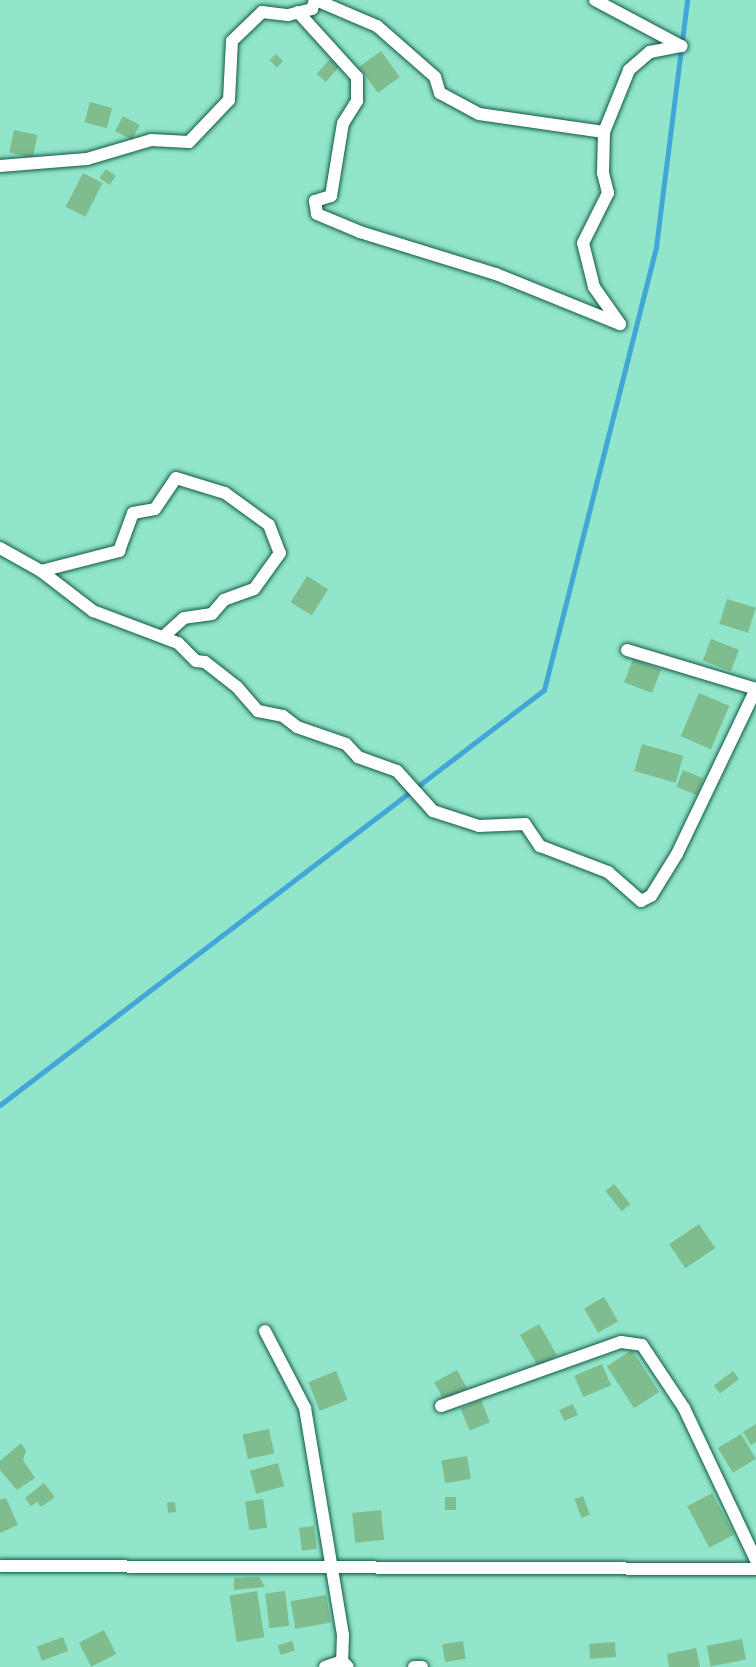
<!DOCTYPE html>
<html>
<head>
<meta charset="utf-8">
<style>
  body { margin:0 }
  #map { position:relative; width:756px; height:1667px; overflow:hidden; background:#90e5ca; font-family:Merriweather,serif }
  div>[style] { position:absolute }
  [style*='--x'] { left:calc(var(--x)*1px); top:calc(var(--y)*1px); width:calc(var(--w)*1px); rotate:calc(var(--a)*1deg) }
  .stream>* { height:4.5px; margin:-2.25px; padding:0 2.25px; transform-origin:2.25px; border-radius:2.25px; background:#42a7d6 }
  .building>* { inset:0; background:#7fbd8f; transform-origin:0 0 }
  .roads { filter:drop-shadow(0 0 2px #115847) drop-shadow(0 0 2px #115847) }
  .street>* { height:12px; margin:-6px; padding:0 6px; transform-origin:6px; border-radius:6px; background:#fff }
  span { translate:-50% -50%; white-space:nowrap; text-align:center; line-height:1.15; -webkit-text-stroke:6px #9df3d7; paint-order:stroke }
</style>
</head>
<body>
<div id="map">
  <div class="stream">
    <div style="--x:0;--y:1105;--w:684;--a:-37.34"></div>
    <div style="--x:544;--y:690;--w:457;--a:-75.8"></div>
    <div style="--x:656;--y:247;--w:249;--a:-82.8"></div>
  </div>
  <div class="building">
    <div style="left:381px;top:51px;width:32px;height:27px;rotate:54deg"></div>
    <div style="left:276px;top:54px;width:10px;height:9px;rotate:45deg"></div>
    <div style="left:330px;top:59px;width:12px;height:20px;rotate:42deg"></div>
    <div style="left:90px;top:102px;width:23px;height:21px;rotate:15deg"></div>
    <div style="left:123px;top:116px;width:19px;height:17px;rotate:28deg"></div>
    <div style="left:14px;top:130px;width:24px;height:23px;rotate:12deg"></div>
    <div style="left:106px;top:169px;width:12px;height:11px;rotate:35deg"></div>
    <div style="left:83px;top:173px;width:22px;height:38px;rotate:27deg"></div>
    <div style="left:307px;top:576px;width:25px;height:31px;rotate:32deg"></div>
    <div style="left:727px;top:599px;width:30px;height:26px;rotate:17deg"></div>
    <div style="left:711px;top:639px;width:30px;height:23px;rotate:21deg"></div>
    <div style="left:633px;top:659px;width:30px;height:25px;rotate:21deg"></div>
    <div style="left:699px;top:693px;width:33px;height:47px;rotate:23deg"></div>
    <div style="left:642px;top:744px;width:43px;height:28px;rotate:16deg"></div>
    <div style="left:683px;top:770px;width:22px;height:18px;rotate:22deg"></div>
    <div style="left:614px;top:1184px;width:26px;height:11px;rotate:51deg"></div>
    <div style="left:699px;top:1224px;width:29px;height:36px;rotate:56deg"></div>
    <div style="left:604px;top:1297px;width:28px;height:23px;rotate:60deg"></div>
    <div style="left:539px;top:1324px;width:36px;height:22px;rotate:60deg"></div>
    <div style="left:632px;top:1350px;width:50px;height:30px;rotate:57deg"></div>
    <div style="left:602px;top:1364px;width:23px;height:30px;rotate:67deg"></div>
    <div style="left:457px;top:1370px;width:21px;height:26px;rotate:61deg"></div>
    <div style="left:336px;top:1371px;width:31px;height:30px;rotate:68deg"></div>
    <div style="left:733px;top:1371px;width:10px;height:24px;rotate:53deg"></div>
    <div style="left:481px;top:1400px;width:24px;height:22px;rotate:68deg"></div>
    <div style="left:573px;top:1404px;width:12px;height:15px;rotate:66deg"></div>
    <div style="clip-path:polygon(756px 1424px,756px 1442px,751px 1445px,743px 1432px)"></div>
    <div style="left:269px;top:1429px;width:25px;height:27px;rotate:78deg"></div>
    <div style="left:741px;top:1434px;width:29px;height:27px;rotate:59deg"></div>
    <div style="clip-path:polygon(21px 1443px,26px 1451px,23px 1460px,35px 1478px,17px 1490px,0 1470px,0 1461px)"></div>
    <div style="left:467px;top:1456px;width:23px;height:26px;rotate:80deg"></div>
    <div style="left:278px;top:1463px;width:24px;height:29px;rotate:75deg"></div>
    <div style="clip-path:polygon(44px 1483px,55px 1497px,41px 1507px,37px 1502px,31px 1506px,25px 1498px)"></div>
    <div style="left:712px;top:1493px;width:47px;height:28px;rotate:62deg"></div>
    <div style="left:583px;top:1496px;width:20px;height:9px;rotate:70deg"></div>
    <div style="left:445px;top:1497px;width:11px;height:13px"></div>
    <div style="clip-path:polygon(6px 1498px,18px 1525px,0 1533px,0 1500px)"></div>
    <div style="left:263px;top:1499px;width:29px;height:18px;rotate:82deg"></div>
    <div style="left:175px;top:1502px;width:10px;height:8px;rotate:84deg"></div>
    <div style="left:381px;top:1510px;width:30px;height:29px;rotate:84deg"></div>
    <div style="left:314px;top:1526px;width:23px;height:15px;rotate:83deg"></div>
    <div style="clip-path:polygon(259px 1577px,265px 1587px,234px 1590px,234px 1578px)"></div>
    <div style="left:257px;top:1591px;width:47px;height:28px;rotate:81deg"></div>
    <div style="left:285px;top:1591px;width:35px;height:20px;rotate:83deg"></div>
    <div style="left:326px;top:1595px;width:28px;height:36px;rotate:80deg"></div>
    <div style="left:104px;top:1630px;width:27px;height:28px;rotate:63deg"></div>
    <div style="left:63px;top:1637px;width:15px;height:28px;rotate:70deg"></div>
    <div style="left:742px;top:1639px;width:21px;height:36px;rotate:79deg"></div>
    <div style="left:292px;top:1641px;width:10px;height:15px;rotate:73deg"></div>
    <div style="left:463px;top:1641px;width:18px;height:21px;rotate:81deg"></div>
    <div style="left:615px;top:1642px;width:15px;height:26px;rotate:86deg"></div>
    <div style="clip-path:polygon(696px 1648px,700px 1667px,669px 1667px,667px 1654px)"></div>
  </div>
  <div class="roads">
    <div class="street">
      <div style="--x:316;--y:0;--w:66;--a:23.1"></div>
      <div style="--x:377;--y:26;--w:77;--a:41.3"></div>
      <div style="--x:435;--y:77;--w:17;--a:73"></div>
      <div style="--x:440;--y:93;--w:44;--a:28.3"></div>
      <div style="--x:479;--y:114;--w:126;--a:8.2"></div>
      <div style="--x:595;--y:0;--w:98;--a:28.1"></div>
      <div style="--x:298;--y:12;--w:88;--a:47.8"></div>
      <div style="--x:357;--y:77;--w:24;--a:90"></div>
      <div style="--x:357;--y:101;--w:26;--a:122"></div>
      <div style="--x:343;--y:123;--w:74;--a:99.3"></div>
      <div style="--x:331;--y:196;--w:17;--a:163"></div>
      <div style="--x:315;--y:201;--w:13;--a:81"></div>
      <div style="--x:317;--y:214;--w:47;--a:22.7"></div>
      <div style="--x:360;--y:232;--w:142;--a:17.2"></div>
      <div style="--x:496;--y:274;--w:134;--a:22"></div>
      <div style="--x:620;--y:324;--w:45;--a:-125.1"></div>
      <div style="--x:594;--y:287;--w:45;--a:-104"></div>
      <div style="--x:583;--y:243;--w:56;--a:-63.4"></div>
      <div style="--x:608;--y:193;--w:21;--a:-104"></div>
      <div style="--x:603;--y:173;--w:41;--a:-88.6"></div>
      <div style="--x:604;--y:132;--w:67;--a:-68"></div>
      <div style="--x:629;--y:70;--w:28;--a:-41"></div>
      <div style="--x:650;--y:52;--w:32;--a:-11"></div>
      <div style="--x:0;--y:166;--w:87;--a:-4.6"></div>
      <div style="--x:87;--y:159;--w:67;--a:-16.5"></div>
      <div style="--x:151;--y:140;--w:38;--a:3"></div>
      <div style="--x:189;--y:142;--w:58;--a:-46.4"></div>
      <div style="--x:229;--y:100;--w:59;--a:-87.1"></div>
      <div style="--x:232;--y:41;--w:42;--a:-44"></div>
      <div style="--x:262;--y:12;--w:26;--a:7"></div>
      <div style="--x:288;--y:15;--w:25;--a:-14"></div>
      <div style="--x:312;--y:9;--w:9;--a:-72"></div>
      <div style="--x:0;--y:548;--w:47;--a:29.3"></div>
      <div style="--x:41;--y:571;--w:66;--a:37.6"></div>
      <div style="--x:93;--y:611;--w:91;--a:20.6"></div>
      <div style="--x:178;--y:643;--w:25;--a:45"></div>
      <div style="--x:196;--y:661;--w:9;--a:6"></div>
      <div style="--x:205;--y:662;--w:41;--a:38"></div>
      <div style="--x:237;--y:687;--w:32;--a:49"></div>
      <div style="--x:258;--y:711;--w:25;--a:11"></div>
      <div style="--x:283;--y:716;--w:18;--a:38"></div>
      <div style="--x:297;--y:727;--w:52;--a:19.1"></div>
      <div style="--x:346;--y:744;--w:18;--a:47"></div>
      <div style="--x:358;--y:757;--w:41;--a:19.7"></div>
      <div style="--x:397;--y:771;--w:54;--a:48"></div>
      <div style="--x:433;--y:811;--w:48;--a:18.1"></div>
      <div style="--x:479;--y:826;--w:46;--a:-2.5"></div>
      <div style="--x:525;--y:824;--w:27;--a:56"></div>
      <div style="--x:540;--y:846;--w:73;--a:20.9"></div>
      <div style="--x:608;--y:872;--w:44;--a:41.3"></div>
      <div style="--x:641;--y:901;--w:11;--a:-27"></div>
      <div style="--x:651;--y:896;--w:49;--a:-58.2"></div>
      <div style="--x:677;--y:854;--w:183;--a:-64.4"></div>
      <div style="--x:41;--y:571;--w:81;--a:-14.4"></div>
      <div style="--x:119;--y:551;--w:40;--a:-69.8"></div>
      <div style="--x:133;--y:513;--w:22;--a:-10"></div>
      <div style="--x:155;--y:509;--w:37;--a:-56"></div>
      <div style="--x:176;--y:478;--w:51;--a:17"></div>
      <div style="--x:225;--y:493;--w:54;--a:36"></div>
      <div style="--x:269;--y:525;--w:30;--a:69"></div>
      <div style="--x:280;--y:553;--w:44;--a:125.8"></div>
      <div style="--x:254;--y:589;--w:32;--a:160"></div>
      <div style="--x:224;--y:600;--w:18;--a:131"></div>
      <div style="--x:212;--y:614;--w:28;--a:172"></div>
      <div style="--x:184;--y:618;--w:28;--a:138"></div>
      <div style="--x:627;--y:650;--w:135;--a:16.8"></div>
      <div style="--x:265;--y:1331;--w:87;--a:62.5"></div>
      <div style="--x:305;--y:1408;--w:230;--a:80.5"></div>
      <div style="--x:343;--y:1635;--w:26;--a:92"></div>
      <div style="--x:342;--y:1661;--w:8;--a:45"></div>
      <div style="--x:441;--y:1406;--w:191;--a:-19.6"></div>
      <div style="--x:621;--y:1342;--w:21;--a:8"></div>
      <div style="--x:642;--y:1345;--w:76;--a:56.3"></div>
      <div style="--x:684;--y:1408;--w:168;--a:64.7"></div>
      <div style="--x:0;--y:1566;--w:756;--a:0.23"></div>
      <div style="--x:325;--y:1667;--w:18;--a:-19"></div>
      <div style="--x:414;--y:1667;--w:8;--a:0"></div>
    </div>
  </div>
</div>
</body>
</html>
